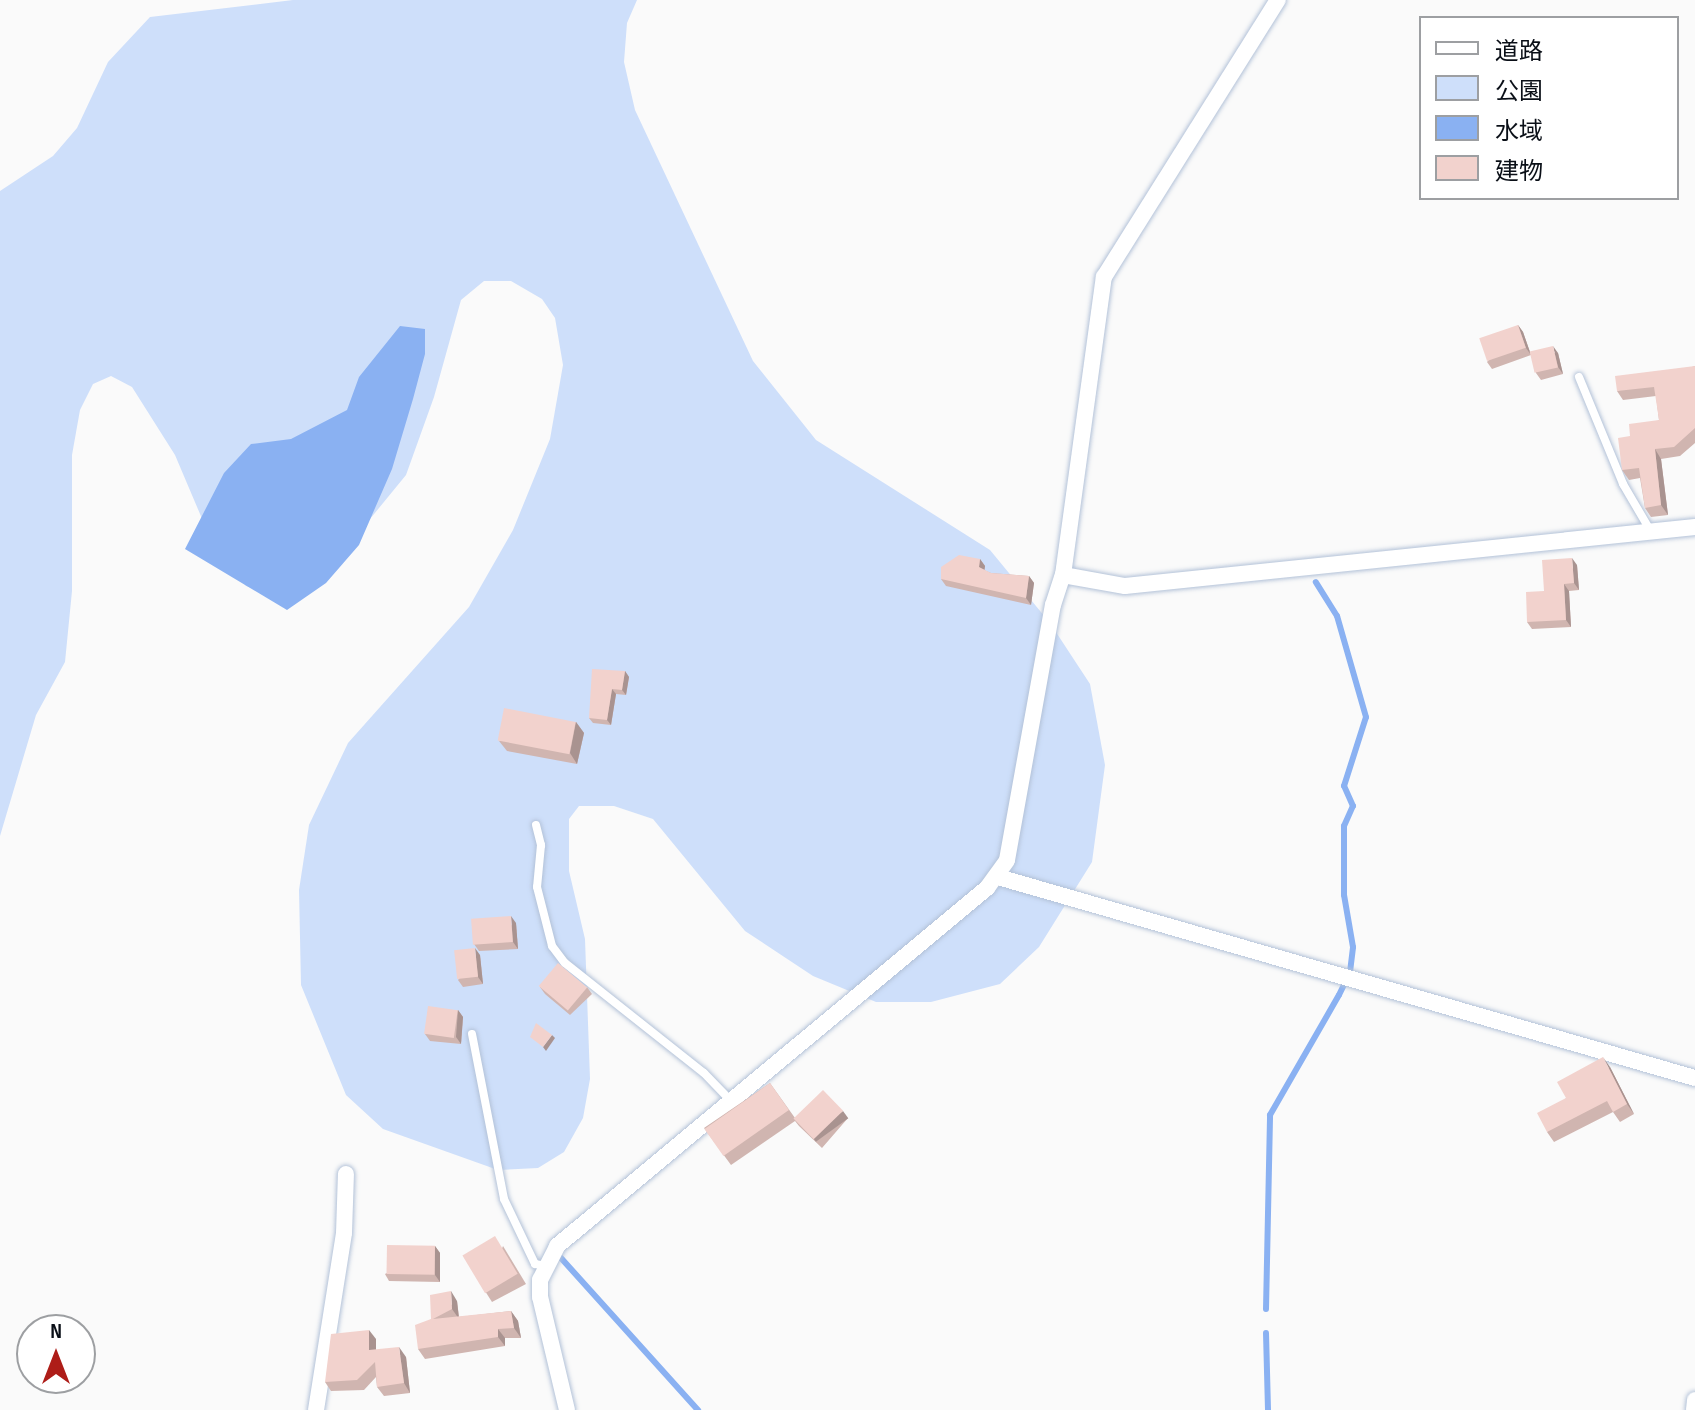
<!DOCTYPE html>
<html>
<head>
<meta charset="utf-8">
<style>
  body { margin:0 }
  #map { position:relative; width:1695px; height:1410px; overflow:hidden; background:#fafafa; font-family:"Sofia Sans Condensed","Noto Sans JP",sans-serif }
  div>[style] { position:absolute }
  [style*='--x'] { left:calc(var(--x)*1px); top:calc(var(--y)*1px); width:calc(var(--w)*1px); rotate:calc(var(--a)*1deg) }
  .green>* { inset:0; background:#cedffa }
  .water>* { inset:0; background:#8ab1f2 }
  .stream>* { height:6px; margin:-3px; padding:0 3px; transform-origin:3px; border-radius:3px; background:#8ab1f2 }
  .roads { filter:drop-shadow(0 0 2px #b3c2d8) drop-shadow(0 0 2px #b3c2d8) }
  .lane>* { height:8px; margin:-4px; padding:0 4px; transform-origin:4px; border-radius:4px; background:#fff }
  .street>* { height:16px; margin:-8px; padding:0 8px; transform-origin:8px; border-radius:8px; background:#fff }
  .wall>* { inset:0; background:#d0b5b0 }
  .shaded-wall>* { inset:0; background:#a99390; transform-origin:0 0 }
  .building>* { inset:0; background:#f2d2cd; transform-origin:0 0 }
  span { translate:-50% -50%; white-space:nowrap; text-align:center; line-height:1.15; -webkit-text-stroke:8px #fff; paint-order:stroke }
  .legend { position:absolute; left:1419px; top:16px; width:260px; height:184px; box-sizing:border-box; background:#fff; border:2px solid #9d9fa2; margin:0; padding:10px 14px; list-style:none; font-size:24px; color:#0a0f17 }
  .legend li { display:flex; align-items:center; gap:16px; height:40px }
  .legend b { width:40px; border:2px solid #9d9fa2 }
  .north { position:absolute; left:16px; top:1314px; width:80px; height:80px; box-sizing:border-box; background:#fff; border:2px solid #9d9fa2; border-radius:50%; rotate:0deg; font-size:22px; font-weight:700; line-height:32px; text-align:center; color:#0a0f17 }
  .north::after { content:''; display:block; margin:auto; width:28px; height:36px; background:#ae1d18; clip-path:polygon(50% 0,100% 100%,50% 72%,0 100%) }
</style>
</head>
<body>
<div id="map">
  <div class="green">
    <div style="clip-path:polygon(293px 0,637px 0,627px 23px,624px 62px,635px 110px,753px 361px,816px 440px,990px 550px,1050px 623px,1090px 684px,1105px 765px,1092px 862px,1039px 947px,1000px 984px,931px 1002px,876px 1002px,813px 976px,745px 931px,653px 819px,614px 806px,579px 806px,569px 819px,569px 871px,585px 939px,590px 1079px,583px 1118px,564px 1152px,538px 1168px,498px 1170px,383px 1129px,346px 1095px,301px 985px,299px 890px,309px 825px,348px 743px,469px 607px,513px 530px,550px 439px,563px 365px,555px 318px,542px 299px,511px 281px,484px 281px,461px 300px,434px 397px,406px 475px,343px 552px,269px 594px,246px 586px,217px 554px,175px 455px,132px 387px,111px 376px,93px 384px,80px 410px,72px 455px,72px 591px,65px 662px,36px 715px,0 836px,0 191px,53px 156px,77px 128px,108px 62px,150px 17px)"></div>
  </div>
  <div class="water">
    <div style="clip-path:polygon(400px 326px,425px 329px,425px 354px,413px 399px,392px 469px,359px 545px,326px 583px,287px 610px,185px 549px,224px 473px,251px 444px,291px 439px,347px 410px,359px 377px)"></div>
  </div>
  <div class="stream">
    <div style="--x:561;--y:1258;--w:205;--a:48"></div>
    <div style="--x:1266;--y:1309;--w:194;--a:-88.8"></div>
    <div style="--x:1270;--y:1115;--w:138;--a:-60.1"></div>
    <div style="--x:1339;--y:995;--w:25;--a:-64"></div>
    <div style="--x:1350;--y:972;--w:25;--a:-83"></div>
    <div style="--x:1353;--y:947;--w:53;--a:-99.8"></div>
    <div style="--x:1344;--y:895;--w:69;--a:-90"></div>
    <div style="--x:1344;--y:826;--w:22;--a:-66"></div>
    <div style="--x:1353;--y:806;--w:22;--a:-114"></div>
    <div style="--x:1344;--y:786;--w:72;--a:-72.3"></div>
    <div style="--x:1366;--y:717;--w:105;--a:-106"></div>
    <div style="--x:1337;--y:616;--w:40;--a:-122"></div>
    <div style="--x:1266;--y:1333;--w:77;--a:88.5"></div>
  </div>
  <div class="roads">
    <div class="lane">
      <div style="--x:1579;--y:377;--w:116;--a:67.6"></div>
      <div style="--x:1623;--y:484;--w:53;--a:59.6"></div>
      <div style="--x:536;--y:825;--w:21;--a:76"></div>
      <div style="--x:541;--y:845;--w:42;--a:95.4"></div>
      <div style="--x:537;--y:887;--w:61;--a:75.7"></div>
      <div style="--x:552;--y:946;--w:21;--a:53"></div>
      <div style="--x:565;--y:963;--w:177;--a:38.4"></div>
      <div style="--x:704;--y:1073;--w:37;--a:46"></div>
      <div style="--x:472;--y:1034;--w:168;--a:79"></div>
      <div style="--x:504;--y:1199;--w:72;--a:64.5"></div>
      <div style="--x:535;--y:1264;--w:11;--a:10"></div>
    </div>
    <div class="street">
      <div style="--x:1063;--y:575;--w:63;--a:10.1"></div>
      <div style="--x:1125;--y:586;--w:573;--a:-5.91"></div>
      <div style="--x:998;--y:877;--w:725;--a:16.09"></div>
      <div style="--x:316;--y:1410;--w:179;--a:-81"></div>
      <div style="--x:344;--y:1233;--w:59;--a:-88.1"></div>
      <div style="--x:567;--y:1410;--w:116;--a:-103.4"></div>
      <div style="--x:540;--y:1297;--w:17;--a:-90"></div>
      <div style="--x:540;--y:1280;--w:38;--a:-63"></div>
      <div style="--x:557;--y:1246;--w:560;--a:-39.78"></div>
      <div style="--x:987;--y:888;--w:34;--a:-54"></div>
      <div style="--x:1007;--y:860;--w:259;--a:-79.8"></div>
      <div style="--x:1053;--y:605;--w:32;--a:-72"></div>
      <div style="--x:1063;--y:575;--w:301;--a:-82.2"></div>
      <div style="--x:1104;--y:277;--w:327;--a:-57.9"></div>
      <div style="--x:1694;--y:1410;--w:10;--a:-84"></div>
    </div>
  </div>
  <div class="wall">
    <div style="clip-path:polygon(1518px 325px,1523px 332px,1530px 352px,1558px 353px,1563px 374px,1541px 380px,1536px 373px,1531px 355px,1492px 369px,1487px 362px)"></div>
    <div style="clip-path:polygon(1695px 366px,1695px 443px,1680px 456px,1661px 459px,1668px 515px,1651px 517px,1645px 508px,1640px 478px,1629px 480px,1622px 470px,1630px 436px,1659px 420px,1656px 396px,1623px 400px,1617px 391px)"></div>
    <div style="clip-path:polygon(980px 559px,985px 566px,984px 570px,991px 573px,1029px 576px,1034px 583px,1031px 605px,946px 586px,941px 579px)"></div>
    <div style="clip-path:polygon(1577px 565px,1579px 590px,1569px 591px,1571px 627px,1532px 629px,1527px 622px,1544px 591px)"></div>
    <div style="clip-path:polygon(625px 671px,629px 677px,626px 695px,616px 694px,611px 725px,593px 723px,589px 718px)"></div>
    <div style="clip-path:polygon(576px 722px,584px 733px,577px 764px,507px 751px,499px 741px)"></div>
    <div style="clip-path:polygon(516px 923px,518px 949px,479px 951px,474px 944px)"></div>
    <div style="clip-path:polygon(480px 955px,483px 984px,463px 987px,458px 980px)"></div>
    <div style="clip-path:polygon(540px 987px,587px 987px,592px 994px,570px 1015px,545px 994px)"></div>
    <div style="clip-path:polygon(458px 1010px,463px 1017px,461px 1044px,430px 1041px,425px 1034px)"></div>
    <div style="clip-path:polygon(1610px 1067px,1634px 1114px,1620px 1122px,1613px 1112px,1554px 1142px,1547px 1132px,1566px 1098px)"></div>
    <div style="clip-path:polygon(770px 1083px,795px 1118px,848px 1118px,822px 1148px,799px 1126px,795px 1121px,731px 1165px,704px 1128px)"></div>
    <div style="clip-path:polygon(435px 1246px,440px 1253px,440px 1282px,389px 1281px,385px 1274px)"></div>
    <div style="clip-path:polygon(503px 1246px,526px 1284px,492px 1302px,485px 1291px)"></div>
    <div style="clip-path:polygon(457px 1301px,459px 1317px,511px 1311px,518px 1321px,521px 1338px,505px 1338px,505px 1346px,425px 1359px,418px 1349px,431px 1319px)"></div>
    <div style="clip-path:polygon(376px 1339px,376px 1350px,406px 1357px,410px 1393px,384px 1396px,377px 1387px,376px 1377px,364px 1390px,331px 1391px,325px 1382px)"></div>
  </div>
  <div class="shaded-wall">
    <div style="clip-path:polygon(1518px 325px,1523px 332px,1531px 355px,1526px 348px)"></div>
    <div style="clip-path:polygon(1553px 346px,1558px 353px,1563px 374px,1558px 367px)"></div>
    <div style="clip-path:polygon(1655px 449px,1661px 459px,1668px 515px,1661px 505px)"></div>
    <div style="clip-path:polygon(1572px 558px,1577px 565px,1579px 590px,1574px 583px)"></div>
    <div style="clip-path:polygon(980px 559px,985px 566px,984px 574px,979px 567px)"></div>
    <div style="clip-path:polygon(1029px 576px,1034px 583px,1031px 605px,1026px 598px)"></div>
    <div style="clip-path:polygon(1564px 584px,1569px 591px,1571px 627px,1566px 620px)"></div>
    <div style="clip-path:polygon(625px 671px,629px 677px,626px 695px,622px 690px)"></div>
    <div style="clip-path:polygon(612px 689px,616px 694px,611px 725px,607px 720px)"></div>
    <div style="clip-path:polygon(576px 722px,584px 733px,577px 764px,570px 753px)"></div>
    <div style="clip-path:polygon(511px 916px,516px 923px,518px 949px,513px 942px)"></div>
    <div style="clip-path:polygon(475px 948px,480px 955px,483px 984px,478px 977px)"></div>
    <div style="clip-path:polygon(458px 1010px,463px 1017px,461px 1044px,456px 1037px)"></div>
    <div style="clip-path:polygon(552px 1035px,555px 1038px,546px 1051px,543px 1047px)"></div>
    <div style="clip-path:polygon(1603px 1057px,1610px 1067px,1634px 1114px,1627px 1104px)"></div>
    <div style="left:843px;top:1111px;width:9px;height:40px;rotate:54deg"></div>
    <div style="clip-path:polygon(435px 1246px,440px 1253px,440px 1282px,435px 1275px)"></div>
    <div style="clip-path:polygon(451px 1291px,457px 1301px,459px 1319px,452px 1309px)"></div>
    <div style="clip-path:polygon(511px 1311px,518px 1321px,521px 1338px,514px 1328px)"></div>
    <div style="clip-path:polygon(498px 1329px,505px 1338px,505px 1346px,498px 1337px)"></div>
    <div style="clip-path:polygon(369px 1330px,376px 1339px,376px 1360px,369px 1350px)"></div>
    <div style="clip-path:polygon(399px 1347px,406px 1357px,410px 1393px,404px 1383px)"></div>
  </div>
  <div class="building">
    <div style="left:1518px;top:325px;width:24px;height:41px;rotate:71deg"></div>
    <div style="left:1553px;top:346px;width:22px;height:24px;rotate:77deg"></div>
    <div style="clip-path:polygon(1695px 366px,1695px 428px,1674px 447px,1655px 449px,1661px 505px,1645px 508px,1639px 468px,1622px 470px,1618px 438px,1630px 436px,1629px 424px,1659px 420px,1654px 387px,1617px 391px,1615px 376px)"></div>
    <div style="clip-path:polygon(959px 555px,980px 559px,979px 567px,991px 573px,1029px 576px,1026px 598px,941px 579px,941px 567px)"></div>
    <div style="clip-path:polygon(1572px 558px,1574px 583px,1564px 584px,1566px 620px,1527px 622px,1526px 592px,1544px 591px,1542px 560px)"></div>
    <div style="clip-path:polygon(592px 669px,625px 671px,622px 690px,612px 689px,607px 720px,589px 718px)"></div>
    <div style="left:504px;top:708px;width:73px;height:33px;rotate:11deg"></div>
    <div style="left:511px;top:916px;width:26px;height:40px;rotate:86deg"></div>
    <div style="left:475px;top:948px;width:29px;height:21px;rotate:84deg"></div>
    <div style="left:558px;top:963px;width:38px;height:30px;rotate:40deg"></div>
    <div style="left:428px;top:1006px;width:30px;height:28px;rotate:8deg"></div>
    <div style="clip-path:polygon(536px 1023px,552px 1035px,543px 1047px,530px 1037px)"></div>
    <div style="clip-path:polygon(1603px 1057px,1627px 1104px,1613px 1112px,1607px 1101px,1547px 1132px,1537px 1113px,1566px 1098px,1557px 1082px)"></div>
    <div style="left:770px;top:1083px;width:33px;height:80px;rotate:55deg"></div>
    <div style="left:823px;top:1090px;width:29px;height:41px;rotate:46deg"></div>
    <div style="left:495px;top:1236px;width:44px;height:38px;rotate:59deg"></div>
    <div style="left:387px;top:1245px;width:48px;height:29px;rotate:1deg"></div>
    <div style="clip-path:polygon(451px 1291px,452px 1309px,433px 1319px,511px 1311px,514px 1328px,498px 1329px,498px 1337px,418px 1349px,415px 1325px,431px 1319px,430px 1295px)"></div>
    <div style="clip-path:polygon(369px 1330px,369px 1350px,399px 1347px,404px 1383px,377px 1387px,375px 1362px,357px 1380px,325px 1382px,331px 1334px)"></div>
  </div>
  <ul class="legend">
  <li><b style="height:10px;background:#fff"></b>道路</li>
  <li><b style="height:22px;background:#cedffa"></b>公園</li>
  <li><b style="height:22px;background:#8ab1f2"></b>水域</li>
  <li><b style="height:22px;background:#f2d2cd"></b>建物</li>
  </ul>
  <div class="north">N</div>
</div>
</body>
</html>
